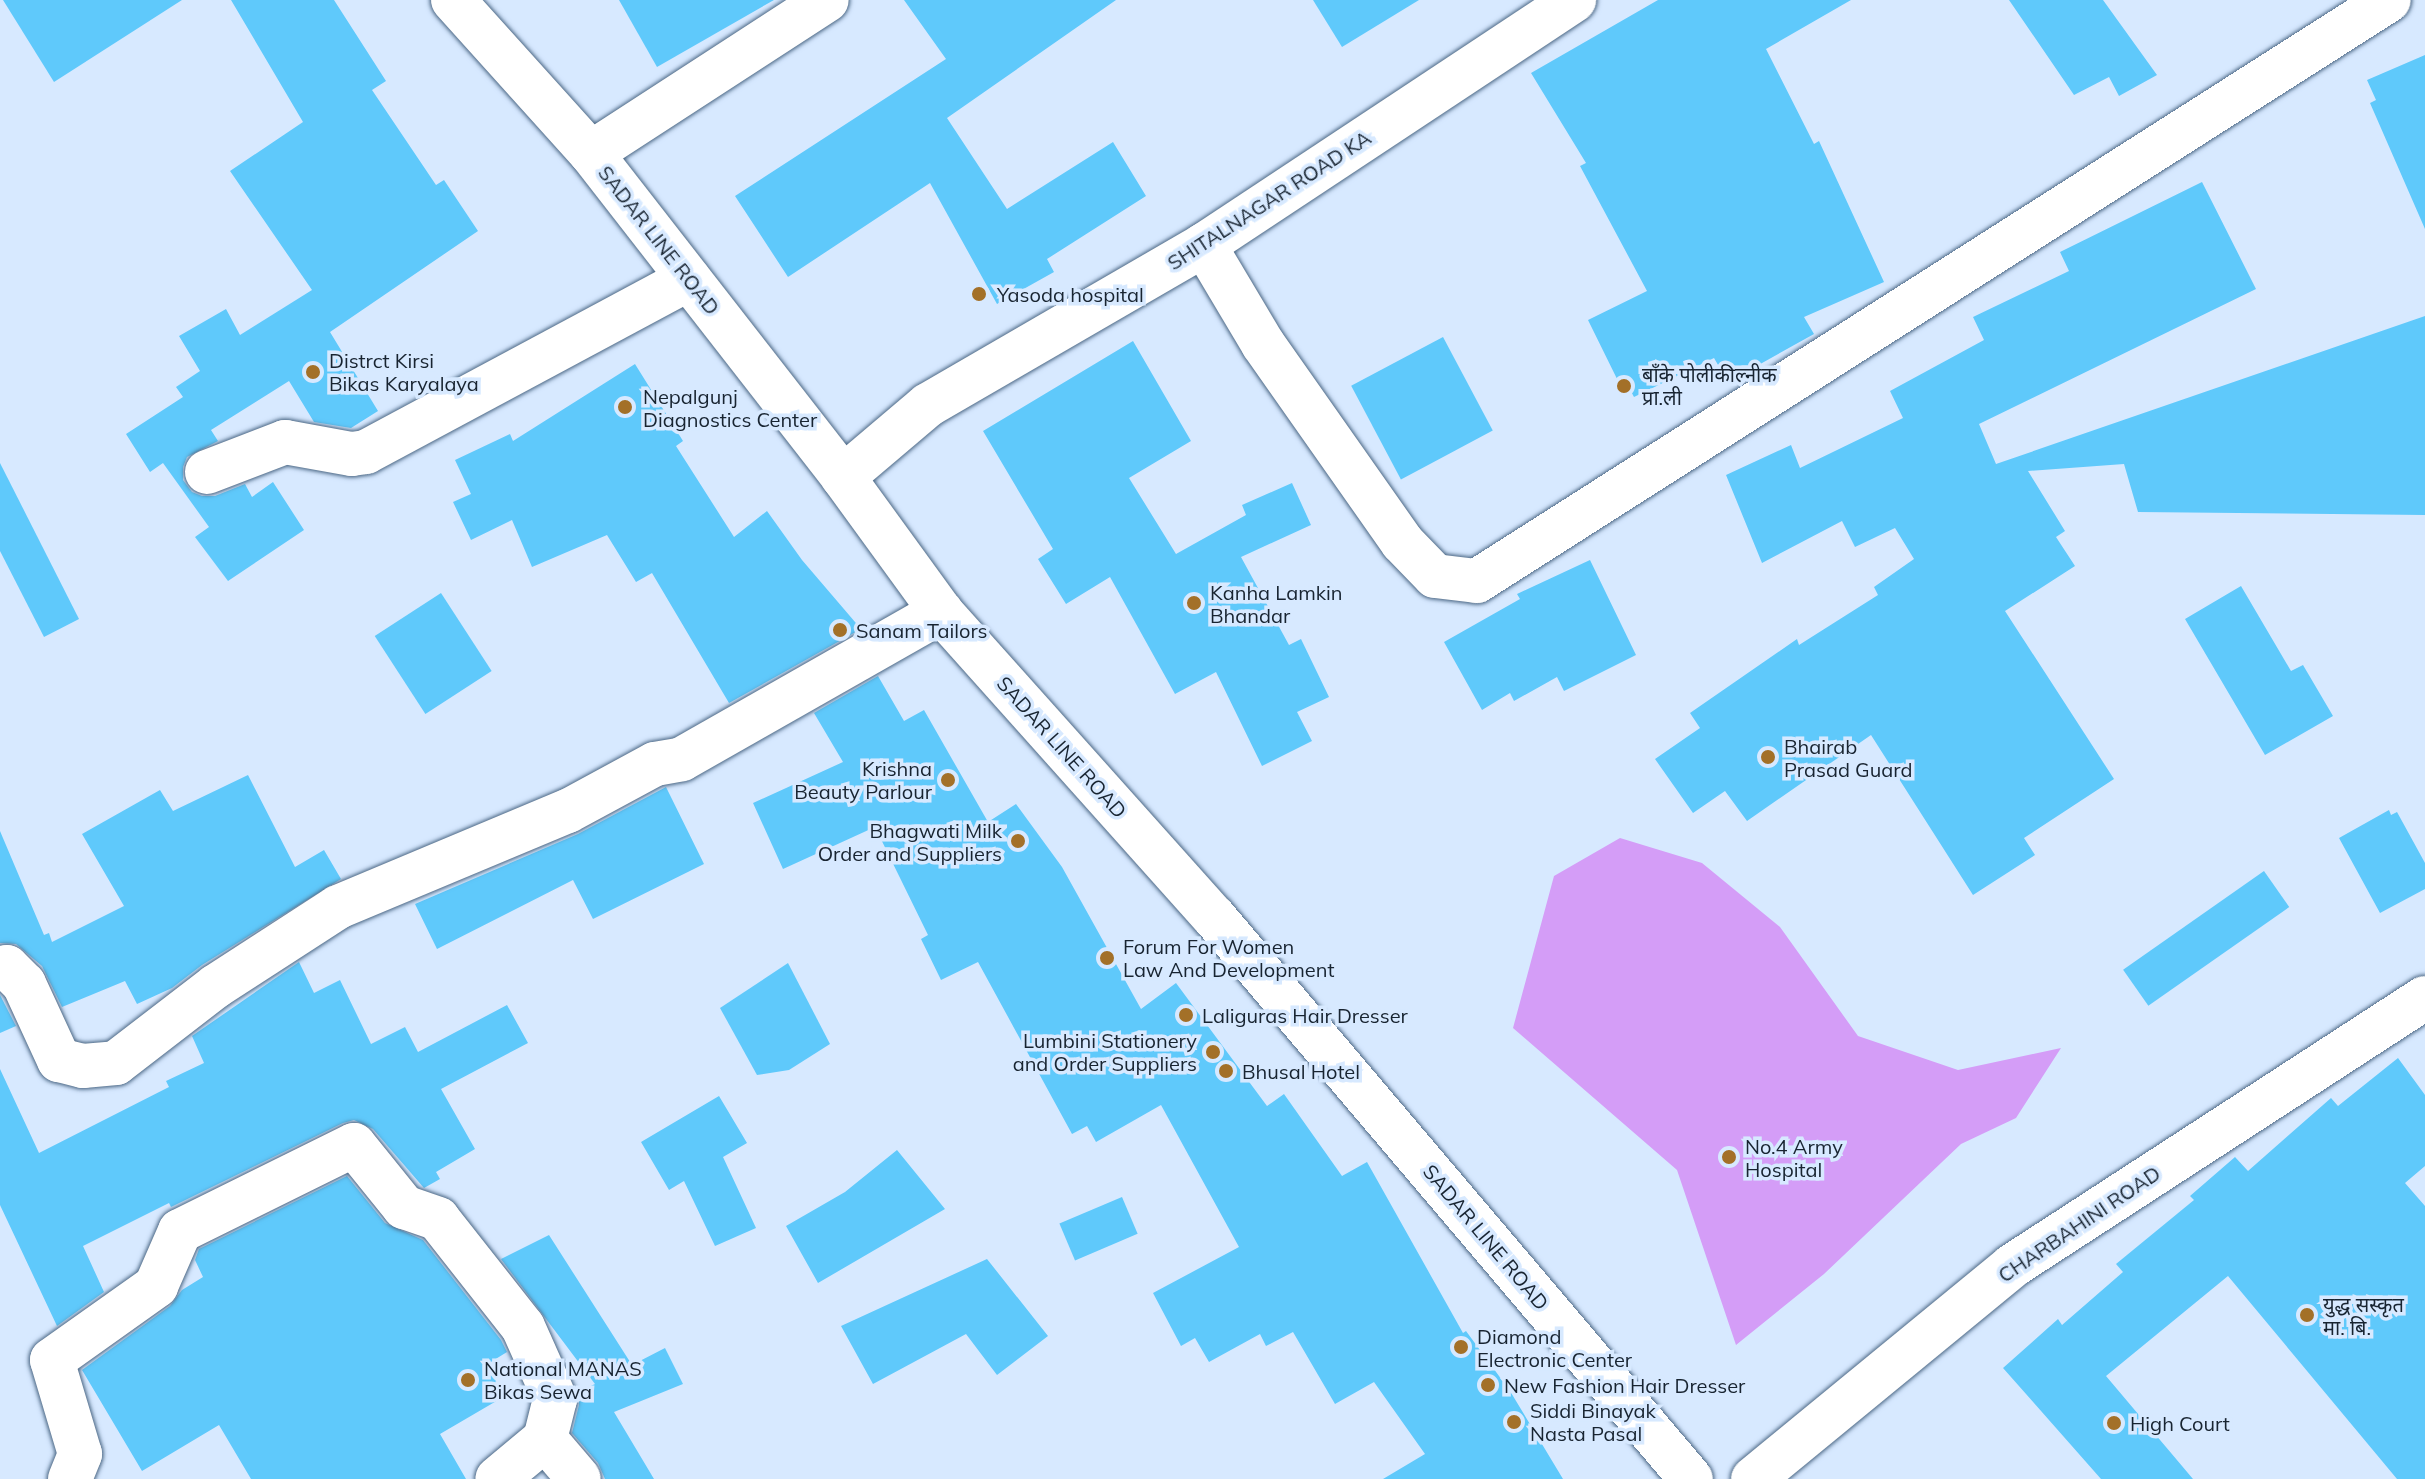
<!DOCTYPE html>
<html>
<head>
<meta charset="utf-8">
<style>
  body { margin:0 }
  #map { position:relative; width:2425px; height:1479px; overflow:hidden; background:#d7e9ff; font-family:Mulish,"Noto Sans Devanagari",sans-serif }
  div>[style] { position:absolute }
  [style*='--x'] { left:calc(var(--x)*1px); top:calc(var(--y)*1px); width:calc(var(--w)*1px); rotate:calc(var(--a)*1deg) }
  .green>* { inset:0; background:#d49df7 }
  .building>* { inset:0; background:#5fc9fb; transform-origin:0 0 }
  .roads { filter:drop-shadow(0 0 2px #4b6785) drop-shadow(0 0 2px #4b6785) }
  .minor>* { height:44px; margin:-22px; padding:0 22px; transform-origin:22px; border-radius:22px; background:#fff }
  .major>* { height:44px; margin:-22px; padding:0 22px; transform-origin:22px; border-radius:22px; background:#fff }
  .dots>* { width:22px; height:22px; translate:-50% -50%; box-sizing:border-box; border:4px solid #d7e9ff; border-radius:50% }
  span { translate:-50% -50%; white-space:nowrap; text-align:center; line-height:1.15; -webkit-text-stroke:7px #d7e9ff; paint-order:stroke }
  .street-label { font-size:20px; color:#182431 }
  .poi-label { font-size:20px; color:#182431 }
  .left { translate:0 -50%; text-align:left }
  .right { translate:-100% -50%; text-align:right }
</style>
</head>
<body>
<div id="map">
  <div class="green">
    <div style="clip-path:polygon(1620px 838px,1702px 863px,1780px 927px,1858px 1036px,1958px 1070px,2061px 1048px,2016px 1118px,1961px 1144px,1824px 1274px,1736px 1345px,1677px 1170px,1513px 1028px,1554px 876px)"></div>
  </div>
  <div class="building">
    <div style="clip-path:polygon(3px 0,182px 0,54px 82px)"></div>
    <div style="clip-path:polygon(231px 0,334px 0,386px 81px,372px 90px,436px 185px,444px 180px,478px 231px,330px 332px,378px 411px,351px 428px,314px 422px,289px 381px,211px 430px,218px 441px,187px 457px,183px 467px,183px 480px,192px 492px,202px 496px,215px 496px,245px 484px,252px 497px,273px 482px,304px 530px,228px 581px,195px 537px,209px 527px,163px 463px,150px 472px,126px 434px,183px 397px,176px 387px,200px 371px,179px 336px,226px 309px,240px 335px,312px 290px,230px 171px,303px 122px)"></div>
    <div style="clip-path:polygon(619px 0,774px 0,657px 67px)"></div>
    <div style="clip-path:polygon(904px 0,1116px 0,947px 118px,1007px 209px,1113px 142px,1146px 196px,1047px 259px,1054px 272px,997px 304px,930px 183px,788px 277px,735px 196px,946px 59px)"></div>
    <div style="clip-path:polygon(1313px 0,1419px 0,1342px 47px)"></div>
    <div style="clip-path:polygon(1658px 0,1851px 0,1766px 49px,1814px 144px,1819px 141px,1884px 282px,1804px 317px,1814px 334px,1728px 382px,1714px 358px,1634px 397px,1627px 384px,1621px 387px,1588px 320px,1647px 291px,1580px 166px,1586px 163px,1531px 73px)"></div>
    <div style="clip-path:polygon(2009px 0,2103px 0,2157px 75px,2119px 96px,2109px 77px,2074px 95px)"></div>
    <div style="clip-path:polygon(2425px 55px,2425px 229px,2370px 103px,2376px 100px,2367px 80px)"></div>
    <div style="clip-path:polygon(2202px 182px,2256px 289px,1979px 424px,1996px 464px,2425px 316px,2425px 515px,2138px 512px,2124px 464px,2028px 471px,2065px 531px,2056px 537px,2075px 566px,2005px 611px,2114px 779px,2024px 838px,2035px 855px,1973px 895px,1871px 735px,1747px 821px,1725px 791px,1693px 813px,1655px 759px,1700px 728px,1690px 713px,1797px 639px,1799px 645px,1878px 595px,1874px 587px,1914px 559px,1895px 528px,1855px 547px,1842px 521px,1762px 563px,1726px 475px,1791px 445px,1800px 468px,1903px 418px,1890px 391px,1984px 340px,1973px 317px,2069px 271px,2060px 252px)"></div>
    <div style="left:1443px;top:337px;width:106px;height:104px;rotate:62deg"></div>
    <div style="clip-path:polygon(1133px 341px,1191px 441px,1129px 478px,1176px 554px,1246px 515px,1242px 505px,1292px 483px,1311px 525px,1241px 557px,1289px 645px,1301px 639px,1329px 697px,1297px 712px,1312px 741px,1262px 766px,1216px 672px,1175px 694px,1110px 577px,1066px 604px,1038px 559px,1053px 549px,983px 431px)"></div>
    <div style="clip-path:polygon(635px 364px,683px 441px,676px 446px,734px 537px,767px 511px,802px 560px,861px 629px,729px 703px,652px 573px,636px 582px,607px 535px,532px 567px,512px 520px,471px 540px,453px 502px,471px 494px,455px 460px,510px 434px,513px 441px)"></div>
    <div style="clip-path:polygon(0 463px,79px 619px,44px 637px,0 551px)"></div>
    <div style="clip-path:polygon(1590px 560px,1636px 655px,1564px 691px,1557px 677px,1514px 701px,1510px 693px,1482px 710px,1444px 642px,1520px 599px,1517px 594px)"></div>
    <div style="clip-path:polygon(2241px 586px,2291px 671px,2303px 665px,2333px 716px,2265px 755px,2185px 619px)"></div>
    <div style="left:441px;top:593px;width:93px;height:79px;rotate:57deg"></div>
    <div style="clip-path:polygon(878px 676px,904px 721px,924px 710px,988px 822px,1016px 804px,1062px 867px,1141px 1009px,1176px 983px,1267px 1106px,1284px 1094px,1342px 1176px,1367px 1162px,1463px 1333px,1466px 1331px,1510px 1391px,1563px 1479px,1383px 1479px,1425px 1454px,1374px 1382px,1335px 1404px,1293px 1332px,1266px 1346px,1260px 1334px,1209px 1362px,1195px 1338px,1181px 1346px,1153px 1293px,1239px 1247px,1161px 1105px,1096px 1142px,1087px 1126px,1072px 1134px,978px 962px,941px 980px,921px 939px,928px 935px,875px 827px,783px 869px,753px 803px,843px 762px,814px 713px)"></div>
    <div style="clip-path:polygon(248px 775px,295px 867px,324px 850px,341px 879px,202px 965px,172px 988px,137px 1004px,125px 981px,62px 1007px,42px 966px,16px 944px,0 943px,0 831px,44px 935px,49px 933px,52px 942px,124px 906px,82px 834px,160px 790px,173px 811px)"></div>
    <div style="clip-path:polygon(666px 787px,704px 864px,593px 919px,573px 880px,437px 949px,415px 904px,578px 834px)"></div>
    <div style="clip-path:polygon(2389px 810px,2391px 815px,2397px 812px,2425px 863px,2425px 889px,2380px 913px,2339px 838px)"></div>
    <div style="left:2264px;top:871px;width:44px;height:172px;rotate:55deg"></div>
    <div style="clip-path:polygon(299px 962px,314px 993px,340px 980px,371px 1044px,405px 1027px,418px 1052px,507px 1005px,528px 1043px,441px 1089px,475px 1149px,436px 1172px,440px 1179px,424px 1188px,373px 1129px,354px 1120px,343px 1123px,171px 1207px,169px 1203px,83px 1246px,104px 1292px,57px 1326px,0 1205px,0 1069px,39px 1153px,169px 1087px,166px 1081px,204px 1063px,192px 1036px)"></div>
    <div style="clip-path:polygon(788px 963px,830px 1044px,789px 1070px,757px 1075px,720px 1008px)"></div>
    <div style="clip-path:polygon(0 995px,16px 1026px,0 1033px)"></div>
    <div style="clip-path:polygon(2398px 1058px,2425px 1095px,2425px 1166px,2405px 1183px,2425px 1206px,2425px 1479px,2397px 1479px,2228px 1276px,2106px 1376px,2193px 1479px,2101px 1479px,2003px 1368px,2058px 1319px,2062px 1325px,2123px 1272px,2116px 1264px,2194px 1200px,2190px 1196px,2235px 1157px,2248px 1171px,2331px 1098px,2338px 1106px)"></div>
    <div style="clip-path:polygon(719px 1096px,747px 1143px,723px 1157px,756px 1228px,715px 1246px,684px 1181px,669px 1190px,641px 1142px)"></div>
    <div style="clip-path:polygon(897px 1150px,945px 1209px,818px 1283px,786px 1226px,845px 1192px)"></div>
    <div style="clip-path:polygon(347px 1176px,385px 1223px,423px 1240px,501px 1340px,507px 1352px,486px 1365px,505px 1396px,440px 1434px,466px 1479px,251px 1479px,219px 1425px,142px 1471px,82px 1370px,170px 1306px,182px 1290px,203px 1277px,195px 1260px,199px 1249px)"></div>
    <div style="left:1122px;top:1197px;width:40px;height:68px;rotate:67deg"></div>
    <div style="clip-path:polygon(549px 1235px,632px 1365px,665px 1348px,683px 1384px,614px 1412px,654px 1479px,605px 1479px,598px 1463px,572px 1433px,579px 1405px,578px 1392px,595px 1384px,501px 1259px)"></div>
    <div style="clip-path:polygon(987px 1259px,1048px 1336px,997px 1375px,966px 1334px,873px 1384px,841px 1326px)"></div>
  </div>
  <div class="roads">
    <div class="minor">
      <div style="--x:591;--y:153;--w:281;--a:-33"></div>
      <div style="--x:1204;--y:245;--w:115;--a:59.2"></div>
      <div style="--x:1263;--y:344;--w:242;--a:54.9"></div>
      <div style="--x:1402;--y:542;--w:47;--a:45.9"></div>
      <div style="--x:1435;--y:576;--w:42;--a:6.8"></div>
      <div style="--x:1477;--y:581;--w:1081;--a:-32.5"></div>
      <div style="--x:207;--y:472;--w:84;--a:-21"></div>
      <div style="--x:285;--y:442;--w:68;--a:10.2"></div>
      <div style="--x:352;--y:454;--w:14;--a:-8"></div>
      <div style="--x:366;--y:452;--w:366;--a:-28.2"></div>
      <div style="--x:843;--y:477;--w:111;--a:-40.3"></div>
      <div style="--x:928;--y:405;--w:319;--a:-30.1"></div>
      <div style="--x:1204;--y:245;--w:444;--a:-33.5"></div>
      <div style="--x:0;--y:968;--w:7;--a:-8"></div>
      <div style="--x:7;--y:967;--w:24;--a:45"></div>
      <div style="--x:24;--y:984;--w:84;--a:65.3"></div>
      <div style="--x:59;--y:1060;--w:25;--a:14"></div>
      <div style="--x:83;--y:1066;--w:33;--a:-5"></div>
      <div style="--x:116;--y:1063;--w:126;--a:-37.6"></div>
      <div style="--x:216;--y:986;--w:145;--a:-32.9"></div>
      <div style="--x:338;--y:907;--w:249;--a:-22.7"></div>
      <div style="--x:568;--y:811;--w:99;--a:-28.4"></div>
      <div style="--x:655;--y:764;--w:27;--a:-10"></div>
      <div style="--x:682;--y:759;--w:298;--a:-29.6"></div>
      <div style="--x:545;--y:1439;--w:52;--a:49.6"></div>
      <div style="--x:70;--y:1479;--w:27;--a:-68"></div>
      <div style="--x:80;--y:1454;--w:98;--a:-106.6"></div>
      <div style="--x:52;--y:1360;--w:128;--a:-35.4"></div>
      <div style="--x:156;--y:1286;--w:60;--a:-66.4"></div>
      <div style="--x:180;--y:1231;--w:194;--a:-26.3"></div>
      <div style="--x:354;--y:1145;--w:80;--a:51.1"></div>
      <div style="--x:404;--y:1207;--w:36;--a:19"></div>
      <div style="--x:438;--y:1219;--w:137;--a:51.8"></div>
      <div style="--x:523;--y:1327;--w:79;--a:66"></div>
      <div style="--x:555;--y:1399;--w:41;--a:104"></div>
      <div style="--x:545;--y:1439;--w:62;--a:140.2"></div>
    </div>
    <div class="major">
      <div style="--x:453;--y:0;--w:206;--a:48"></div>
      <div style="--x:591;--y:153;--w:410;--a:52.1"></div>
      <div style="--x:843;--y:477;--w:167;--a:54"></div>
      <div style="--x:941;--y:612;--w:409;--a:48.2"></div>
      <div style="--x:1214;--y:917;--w:737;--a:49.68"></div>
      <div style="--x:1753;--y:1479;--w:335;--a:-39.4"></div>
      <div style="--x:2012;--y:1266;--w:492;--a:-33"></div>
    </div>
  </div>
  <div class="dots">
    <div style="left:979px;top:294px;background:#a37028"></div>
    <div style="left:313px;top:372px;background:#a37028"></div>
    <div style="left:1624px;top:386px;background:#a37028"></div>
    <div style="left:625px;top:407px;background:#a37028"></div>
    <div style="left:1194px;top:603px;background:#a37028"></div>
    <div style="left:840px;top:630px;background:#a37028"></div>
    <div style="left:1768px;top:757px;background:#a37028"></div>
    <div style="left:948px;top:780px;background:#a37028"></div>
    <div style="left:1018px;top:841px;background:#a37028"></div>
    <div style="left:1107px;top:958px;background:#a37028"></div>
    <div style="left:1186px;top:1015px;background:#a37028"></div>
    <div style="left:1213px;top:1052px;background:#a37028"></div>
    <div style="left:1226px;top:1071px;background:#a37028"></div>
    <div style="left:1729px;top:1157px;background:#a37028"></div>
    <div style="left:2307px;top:1315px;background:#a37028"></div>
    <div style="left:1461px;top:1347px;background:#a37028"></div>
    <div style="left:468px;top:1380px;background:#a37028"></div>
    <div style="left:1488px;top:1385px;background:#a37028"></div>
    <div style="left:1514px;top:1422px;background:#a37028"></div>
    <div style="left:2114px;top:1423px;background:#a37028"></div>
  </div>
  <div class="street-label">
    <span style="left:1269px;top:200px;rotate:-33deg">SHITALNAGAR ROAD KA</span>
    <span style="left:659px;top:240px;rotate:52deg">SADAR LINE ROAD</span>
    <span style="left:1062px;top:747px;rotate:48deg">SADAR LINE ROAD</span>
    <span style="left:2079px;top:1224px;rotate:-34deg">CHARBAHINI ROAD</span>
    <span style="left:1486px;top:1237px;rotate:50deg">SADAR LINE ROAD</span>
  </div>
  <div class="poi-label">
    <span class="left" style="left:997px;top:294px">Yasoda hospital</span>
    <span class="left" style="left:329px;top:372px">Distrct Kirsi<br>Bikas Karyalaya</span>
    <span class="left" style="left:1642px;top:386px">बाँके पोलीकील्नीक<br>प्रा.ली</span>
    <span class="left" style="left:643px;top:408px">Nepalgunj<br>Diagnostics Center</span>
    <span class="left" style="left:1210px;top:604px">Kanha Lamkin<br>Bhandar</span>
    <span class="left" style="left:856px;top:630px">Sanam Tailors</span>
    <span class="left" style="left:1784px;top:758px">Bhairab<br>Prasad Guard</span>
    <span class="right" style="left:932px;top:780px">Krishna<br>Beauty Parlour</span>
    <span class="right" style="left:1002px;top:842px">Bhagwati Milk<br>Order and Suppliers</span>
    <span class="left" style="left:1123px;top:958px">Forum For Women<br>Law And Development</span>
    <span class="left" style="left:1202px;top:1015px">Laliguras Hair Dresser</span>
    <span class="right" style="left:1197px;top:1052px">Lumbini Stationery<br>and Order Suppliers</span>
    <span class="left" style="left:1242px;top:1071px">Bhusal Hotel</span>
    <span class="left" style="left:1745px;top:1158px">No.4 Army<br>Hospital</span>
    <span class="left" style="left:2323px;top:1316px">युद्ध सस्कृत<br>मा. बि.</span>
    <span class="left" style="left:1477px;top:1348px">Diamond<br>Electronic Center</span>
    <span class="left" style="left:484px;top:1380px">National MANAS<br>Bikas Sewa</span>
    <span class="left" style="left:1504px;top:1385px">New Fashion Hair Dresser</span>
    <span class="left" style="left:1530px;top:1422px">Siddi Binayak<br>Nasta Pasal</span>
    <span class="left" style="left:2130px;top:1423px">High Court</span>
  </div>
</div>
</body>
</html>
